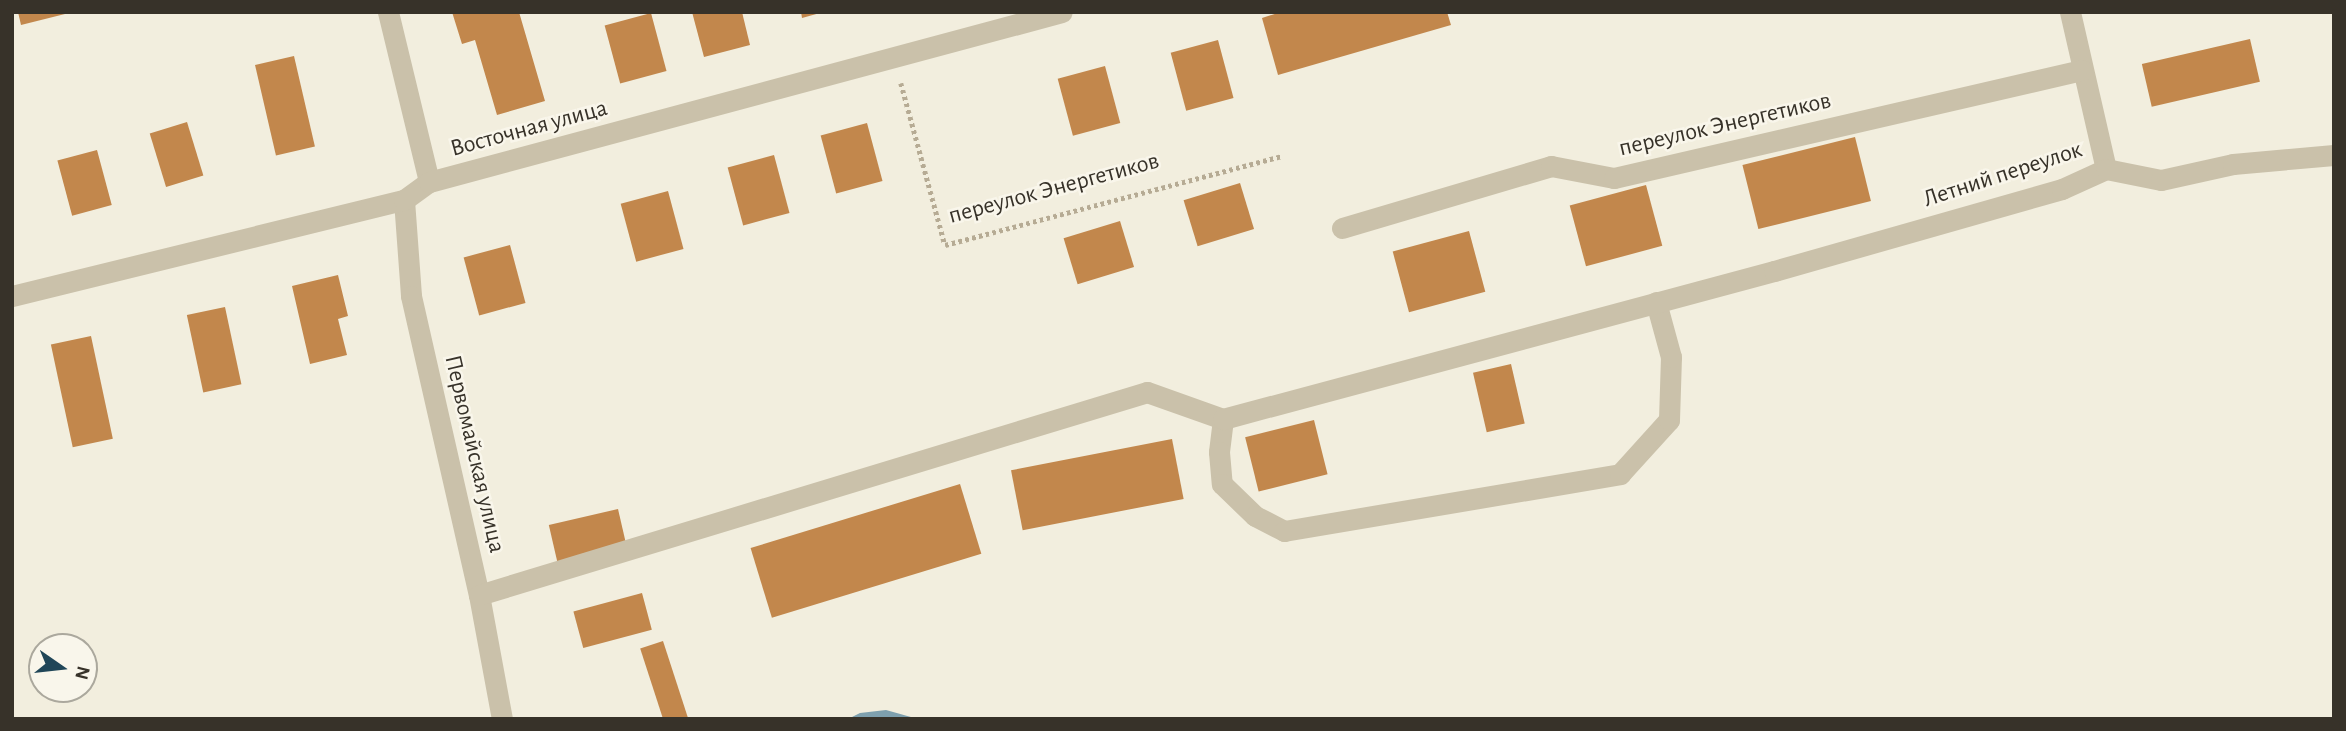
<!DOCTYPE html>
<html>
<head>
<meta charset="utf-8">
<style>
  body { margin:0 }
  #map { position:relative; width:2346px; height:731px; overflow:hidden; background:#f2eede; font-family:"Alegreya Sans",sans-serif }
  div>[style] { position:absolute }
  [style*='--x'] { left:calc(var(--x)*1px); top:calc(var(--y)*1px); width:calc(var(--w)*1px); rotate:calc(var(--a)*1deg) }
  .water>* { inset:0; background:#7ea0ae }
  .building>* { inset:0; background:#c2874c; transform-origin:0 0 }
  .path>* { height:4.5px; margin-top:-2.25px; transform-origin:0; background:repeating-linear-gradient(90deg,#b6ab94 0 3.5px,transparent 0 7px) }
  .minor>* { height:21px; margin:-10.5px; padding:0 10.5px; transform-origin:10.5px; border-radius:10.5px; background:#cac1aa }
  span { translate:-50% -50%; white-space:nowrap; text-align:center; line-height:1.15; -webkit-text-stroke:5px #f9f6eb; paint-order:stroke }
  .street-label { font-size:24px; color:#373229 }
  .frame { position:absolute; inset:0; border:14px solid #373229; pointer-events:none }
  .north { position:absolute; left:28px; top:633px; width:70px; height:70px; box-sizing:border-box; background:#f9f6eb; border:2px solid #aba89d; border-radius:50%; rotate:104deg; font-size:19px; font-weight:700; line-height:28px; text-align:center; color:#373229 }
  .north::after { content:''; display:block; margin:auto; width:24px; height:32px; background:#204658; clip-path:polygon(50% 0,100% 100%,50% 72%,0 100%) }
</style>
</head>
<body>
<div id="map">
  <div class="water">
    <div style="clip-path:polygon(886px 710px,918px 719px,848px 719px,860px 713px)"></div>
  </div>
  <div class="building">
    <div style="clip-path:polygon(18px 12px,69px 12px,69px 13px,21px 25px)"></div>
    <div style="clip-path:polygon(452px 12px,519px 12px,545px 101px,497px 115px,475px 40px,462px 44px)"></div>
    <div style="clip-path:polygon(692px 12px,742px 12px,750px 45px,704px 57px)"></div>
    <div style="clip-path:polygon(801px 12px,819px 12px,820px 13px,802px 18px)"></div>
    <div style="clip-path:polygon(1281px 12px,1447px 12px,1451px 25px,1278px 75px,1262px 18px)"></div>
    <div style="left:651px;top:13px;width:60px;height:48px;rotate:75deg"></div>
    <div style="left:2250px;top:39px;width:44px;height:111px;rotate:77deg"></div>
    <div style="left:1218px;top:40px;width:60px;height:49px;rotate:75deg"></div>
    <div style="left:294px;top:56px;width:93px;height:40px;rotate:77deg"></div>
    <div style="left:1105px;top:66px;width:59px;height:49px;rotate:75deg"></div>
    <div style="left:187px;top:122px;width:56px;height:39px;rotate:73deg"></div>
    <div style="left:867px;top:123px;width:60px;height:48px;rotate:75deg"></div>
    <div style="left:1855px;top:137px;width:66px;height:116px;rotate:76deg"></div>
    <div style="left:97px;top:150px;width:57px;height:41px;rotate:75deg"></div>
    <div style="left:774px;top:155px;width:60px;height:48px;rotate:75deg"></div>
    <div style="left:1240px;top:183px;width:48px;height:59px;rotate:73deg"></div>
    <div style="left:1646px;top:185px;width:63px;height:79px;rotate:75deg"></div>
    <div style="left:668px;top:191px;width:60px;height:49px;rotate:75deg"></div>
    <div style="left:1120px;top:221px;width:48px;height:59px;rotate:73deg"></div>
    <div style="left:1469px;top:231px;width:63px;height:79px;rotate:75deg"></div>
    <div style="left:510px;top:245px;width:60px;height:48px;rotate:75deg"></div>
    <div style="clip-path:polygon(338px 275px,348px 316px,338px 319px,347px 355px,310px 364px,292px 286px)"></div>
    <div style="left:225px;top:307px;width:79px;height:39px;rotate:78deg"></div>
    <div style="left:91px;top:336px;width:105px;height:41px;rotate:78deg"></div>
    <div style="left:1511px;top:364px;width:61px;height:39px;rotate:77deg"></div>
    <div style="left:1314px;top:420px;width:56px;height:71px;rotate:76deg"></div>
    <div style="left:1172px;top:439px;width:61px;height:164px;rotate:79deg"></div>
    <div style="left:960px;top:484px;width:73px;height:219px;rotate:73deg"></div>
    <div style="left:618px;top:509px;width:39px;height:71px;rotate:77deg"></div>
    <div style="left:642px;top:593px;width:38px;height:71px;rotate:75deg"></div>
    <div style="left:663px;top:641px;width:82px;height:24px;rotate:72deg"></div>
  </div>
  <div class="path">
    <div style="--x:901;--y:83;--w:168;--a:74.8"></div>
    <div style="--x:945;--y:245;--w:349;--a:-14.8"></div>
  </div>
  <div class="minor">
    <div style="--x:388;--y:12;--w:175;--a:76.4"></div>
    <div style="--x:2070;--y:12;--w:161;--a:77.1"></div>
    <div style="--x:404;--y:200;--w:96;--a:85.8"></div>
    <div style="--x:411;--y:296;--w:307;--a:77.2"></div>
    <div style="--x:479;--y:595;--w:126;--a:79.5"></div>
    <div style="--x:1342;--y:228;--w:218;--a:-16.5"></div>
    <div style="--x:1551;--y:166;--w:64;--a:10.8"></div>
    <div style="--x:1614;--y:178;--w:480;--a:-13"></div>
    <div style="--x:12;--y:296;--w:404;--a:-13.8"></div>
    <div style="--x:404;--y:200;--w:31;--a:-36"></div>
    <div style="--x:429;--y:182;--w:655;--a:-15.03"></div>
    <div style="--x:1223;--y:419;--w:33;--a:97"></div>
    <div style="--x:1219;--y:452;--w:32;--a:85"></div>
    <div style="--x:1222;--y:484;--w:46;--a:44.1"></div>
    <div style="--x:1255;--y:516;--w:33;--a:27"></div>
    <div style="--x:1284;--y:531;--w:341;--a:-9.6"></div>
    <div style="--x:1620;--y:474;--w:73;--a:-47.8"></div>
    <div style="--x:1669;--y:420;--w:63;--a:-88.2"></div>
    <div style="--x:1671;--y:357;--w:57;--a:-105.3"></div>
    <div style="--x:479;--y:595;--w:698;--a:-16.9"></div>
    <div style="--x:1147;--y:392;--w:81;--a:19.6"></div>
    <div style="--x:1223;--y:419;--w:571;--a:-15.03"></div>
    <div style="--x:1774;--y:271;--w:299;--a:-15.9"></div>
    <div style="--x:2062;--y:189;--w:48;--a:-24.4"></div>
    <div style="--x:2106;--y:169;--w:56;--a:11.3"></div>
    <div style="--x:2161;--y:180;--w:74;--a:-12.5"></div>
    <div style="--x:2233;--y:164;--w:101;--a:-5.1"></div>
  </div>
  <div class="street-label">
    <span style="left:1725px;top:125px;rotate:-13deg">переулок Энергетиков</span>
    <span style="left:529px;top:129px;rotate:-15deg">Восточная улица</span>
    <span style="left:2003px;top:175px;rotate:-18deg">Летний переулок</span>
    <span style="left:1054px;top:189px;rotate:-15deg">переулок Энергетиков</span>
    <span style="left:474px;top:454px;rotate:77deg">Первомайская улица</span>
  </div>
  <div class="frame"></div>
  <div class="north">N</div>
</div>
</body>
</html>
